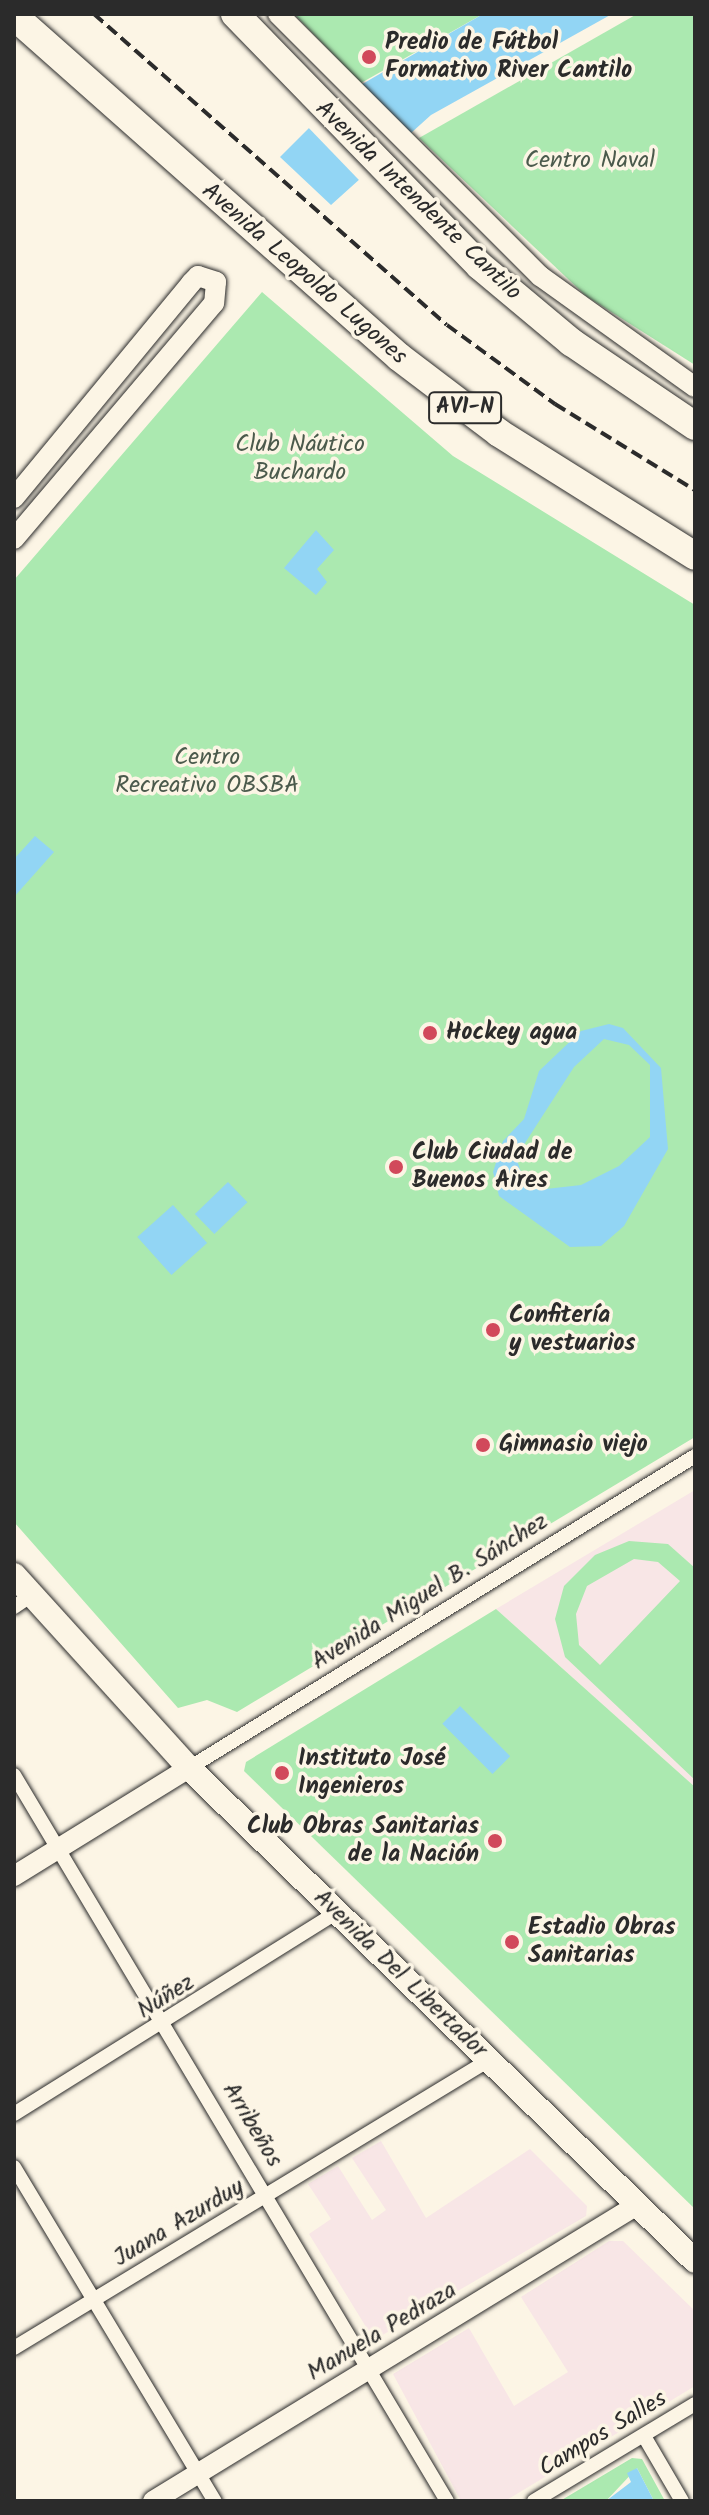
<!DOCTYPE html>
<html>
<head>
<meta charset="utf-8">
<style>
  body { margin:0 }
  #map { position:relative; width:709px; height:2515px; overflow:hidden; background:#fcf5e5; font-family:Kalam,sans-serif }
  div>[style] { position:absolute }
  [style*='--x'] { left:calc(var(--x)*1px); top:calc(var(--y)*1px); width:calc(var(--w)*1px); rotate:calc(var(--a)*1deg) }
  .built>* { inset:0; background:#f8e6e6 }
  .green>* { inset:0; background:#abe9b0 }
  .water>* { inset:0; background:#92d5f4; transform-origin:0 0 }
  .pier>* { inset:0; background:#fcf5e5; transform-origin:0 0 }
  .roads { filter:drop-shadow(0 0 2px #2b2b2b) drop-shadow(0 0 2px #2b2b2b) }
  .street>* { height:14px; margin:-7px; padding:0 7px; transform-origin:7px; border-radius:7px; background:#fcf5e5 }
  .secondary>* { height:20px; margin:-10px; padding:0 10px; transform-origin:10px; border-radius:10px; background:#fcf5e5 }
  .primary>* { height:24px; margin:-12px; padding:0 12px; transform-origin:12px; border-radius:12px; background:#fcf5e5 }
  .highway>* { height:28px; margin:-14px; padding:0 14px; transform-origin:14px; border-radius:14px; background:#fcf5e5 }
  .rail>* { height:4px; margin-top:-2px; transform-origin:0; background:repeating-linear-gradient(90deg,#2b2b2b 0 12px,transparent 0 18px) }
  .dots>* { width:22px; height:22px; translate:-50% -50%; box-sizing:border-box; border:4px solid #fcf5e5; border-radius:50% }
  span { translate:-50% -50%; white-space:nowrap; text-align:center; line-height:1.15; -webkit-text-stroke:7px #fcf5e5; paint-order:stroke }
  .shield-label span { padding:2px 6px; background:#fcf5e5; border:2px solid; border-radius:6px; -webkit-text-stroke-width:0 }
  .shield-label { font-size:22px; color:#2b2b2b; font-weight:700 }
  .poi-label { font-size:24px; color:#2b2b2b; font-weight:700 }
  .left { translate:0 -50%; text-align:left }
  .right { translate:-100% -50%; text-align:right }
  .park-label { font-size:24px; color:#4b5a4c }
  .street-label { font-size:24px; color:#2b2b2b }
  .frame { position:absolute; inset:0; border:16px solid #2b2b2b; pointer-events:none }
</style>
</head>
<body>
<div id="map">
  <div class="built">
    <div style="clip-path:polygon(695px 1490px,695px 1787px,496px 1609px)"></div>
    <div style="clip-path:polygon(381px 2141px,426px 2218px,530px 2149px,587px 2206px,586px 2216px,374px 2340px,309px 2234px,331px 2219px,308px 2184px,338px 2166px,372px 2220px,386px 2210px,352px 2158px)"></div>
    <div style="clip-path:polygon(609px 2241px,623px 2241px,695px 2311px,695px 2386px,505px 2501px,461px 2501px,393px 2374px,469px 2328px,514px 2406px,568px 2372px,521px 2297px)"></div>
  </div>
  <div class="green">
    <div style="clip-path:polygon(294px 14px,483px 14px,361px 83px)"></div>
    <div style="clip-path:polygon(637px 14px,695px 14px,695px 365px,586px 296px,419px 138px)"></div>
    <div style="clip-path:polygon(262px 292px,453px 456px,695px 605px,695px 1437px,237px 1712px,207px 1700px,178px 1708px,14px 1522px,14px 580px)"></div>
    <div style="clip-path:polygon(evenodd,629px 1541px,668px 1544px,695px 1568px,695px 1780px,565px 1657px,555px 1619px,564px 1586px,595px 1555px,629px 1541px,634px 1559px,658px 1562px,680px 1581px,600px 1665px,579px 1645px,576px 1614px,587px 1586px,634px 1559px)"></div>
    <div style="clip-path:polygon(496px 1609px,695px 1787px,695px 2209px,244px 1771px,246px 1762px)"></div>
    <div style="clip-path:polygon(632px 2458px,642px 2459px,665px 2501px,654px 2501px,637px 2468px,606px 2501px,560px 2501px)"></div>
  </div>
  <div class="water">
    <div style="clip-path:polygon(483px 14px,612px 14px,431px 115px,331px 205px,280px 157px,340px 97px)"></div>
    <div style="clip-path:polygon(316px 530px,334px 550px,317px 569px,327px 582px,316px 595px,284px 568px)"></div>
    <div style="clip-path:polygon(35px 836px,54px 852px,14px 897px,14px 859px)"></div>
    <div style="clip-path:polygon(evenodd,609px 1024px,623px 1028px,661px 1068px,668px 1149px,624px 1226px,601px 1246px,570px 1247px,499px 1196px,493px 1172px,503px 1141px,524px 1119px,539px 1071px,581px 1031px,609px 1024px,604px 1039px,629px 1045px,650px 1065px,650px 1137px,619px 1166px,581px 1185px,546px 1189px,522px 1175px,516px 1157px,574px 1067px,604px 1039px)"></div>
    <div style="left:228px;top:1182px;width:28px;height:46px;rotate:46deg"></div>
    <div style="left:173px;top:1205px;width:51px;height:48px;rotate:48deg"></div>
    <div style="left:460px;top:1706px;width:71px;height:25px;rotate:45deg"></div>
    <div style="clip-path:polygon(637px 2468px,654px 2501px,606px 2501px,631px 2482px,627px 2473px)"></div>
  </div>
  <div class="pier">
    <div style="left:357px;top:80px;width:76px;height:68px;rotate:46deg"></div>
  </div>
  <div class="roads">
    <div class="street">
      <div style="--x:14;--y:1607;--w:22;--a:-34"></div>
      <div style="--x:189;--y:1768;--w:594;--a:-31.66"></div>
      <div style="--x:14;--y:1775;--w:845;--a:59.19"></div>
      <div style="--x:14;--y:2114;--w:381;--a:-32"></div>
      <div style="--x:14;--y:2167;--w:390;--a:59"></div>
      <div style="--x:14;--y:2348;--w:555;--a:-31.23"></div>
      <div style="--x:644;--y:2436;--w:75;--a:59.7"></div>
      <div style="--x:534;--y:2501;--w:188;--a:-31.1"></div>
    </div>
    <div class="secondary">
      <div style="--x:278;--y:14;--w:371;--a:45"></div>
      <div style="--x:540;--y:276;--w:191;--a:35.6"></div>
      <div style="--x:14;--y:498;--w:278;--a:-50.5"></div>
      <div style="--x:191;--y:283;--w:10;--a:-45"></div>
      <div style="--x:198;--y:276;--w:19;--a:18"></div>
      <div style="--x:216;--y:282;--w:21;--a:95"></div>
      <div style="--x:214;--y:303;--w:309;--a:130.3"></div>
      <div style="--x:14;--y:1876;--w:206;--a:-31.7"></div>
      <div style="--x:153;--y:2501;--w:567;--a:-31.45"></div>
    </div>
    <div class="primary">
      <div style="--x:14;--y:1575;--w:261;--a:47.8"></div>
      <div style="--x:189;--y:1768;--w:706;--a:44.25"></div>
    </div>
    <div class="highway">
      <div style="--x:235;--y:14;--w:351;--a:45.8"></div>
      <div style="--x:480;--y:266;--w:119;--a:39.9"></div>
      <div style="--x:571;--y:342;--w:150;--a:34.1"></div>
      <div style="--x:14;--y:16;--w:514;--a:41.53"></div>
      <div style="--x:399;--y:357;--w:126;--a:37.2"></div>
      <div style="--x:499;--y:433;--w:231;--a:32.1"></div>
    </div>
  </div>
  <div class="rail">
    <div style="--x:94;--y:14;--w:470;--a:41.4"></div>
    <div style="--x:447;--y:325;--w:134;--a:36.2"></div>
    <div style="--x:555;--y:404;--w:164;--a:31.6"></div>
  </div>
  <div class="dots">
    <div style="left:369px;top:57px;background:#d1495b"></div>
    <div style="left:430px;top:1033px;background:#d1495b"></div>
    <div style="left:396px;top:1167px;background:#d1495b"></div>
    <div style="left:493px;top:1330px;background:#d1495b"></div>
    <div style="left:483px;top:1445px;background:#d1495b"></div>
    <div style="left:282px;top:1773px;background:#d1495b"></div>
    <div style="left:495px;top:1841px;background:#d1495b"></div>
    <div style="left:512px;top:1942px;background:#d1495b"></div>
  </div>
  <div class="shield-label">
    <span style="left:465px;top:408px">AV1-N</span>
  </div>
  <div class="poi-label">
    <span class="left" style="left:385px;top:57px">Predio de Fútbol<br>Formativo River Cantilo</span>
    <span class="left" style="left:446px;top:1033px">Hockey agua</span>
    <span class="left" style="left:412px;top:1167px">Club Ciudad de<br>Buenos Aires</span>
    <span class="left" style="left:509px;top:1330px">Confitería<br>y vestuarios</span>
    <span class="left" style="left:499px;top:1445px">Gimnasio viejo</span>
    <span class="left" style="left:298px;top:1773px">Instituto José<br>Ingenieros</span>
    <span class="right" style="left:479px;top:1841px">Club Obras Sanitarias<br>de la Nación</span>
    <span class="left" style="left:528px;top:1942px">Estadio Obras<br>Sanitarias</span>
  </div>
  <div class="park-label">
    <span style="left:590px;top:161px">Centro Naval</span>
    <span style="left:300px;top:459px">Club Náutico<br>Buchardo</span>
    <span style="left:207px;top:772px">Centro<br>Recreativo OBSBA</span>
  </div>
  <div class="street-label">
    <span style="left:418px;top:201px;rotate:44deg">Avenida Intendente Cantilo</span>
    <span style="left:304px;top:274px;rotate:41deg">Avenida Leopoldo Lugones</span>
    <span style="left:430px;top:1592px;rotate:-32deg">Avenida Miguel B. Sánchez</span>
    <span style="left:400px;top:1974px;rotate:44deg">Avenida Del Libertador</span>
    <span style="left:166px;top:1997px;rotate:-32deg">Núñez</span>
    <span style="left:252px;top:2125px;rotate:59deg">Arribeños</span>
    <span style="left:179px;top:2223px;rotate:-31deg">Juana Azurduy</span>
    <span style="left:382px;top:2332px;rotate:-31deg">Manuela Pedraza</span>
    <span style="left:603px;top:2434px;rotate:-31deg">Campos Salles</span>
  </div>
  <div class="frame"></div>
</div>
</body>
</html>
